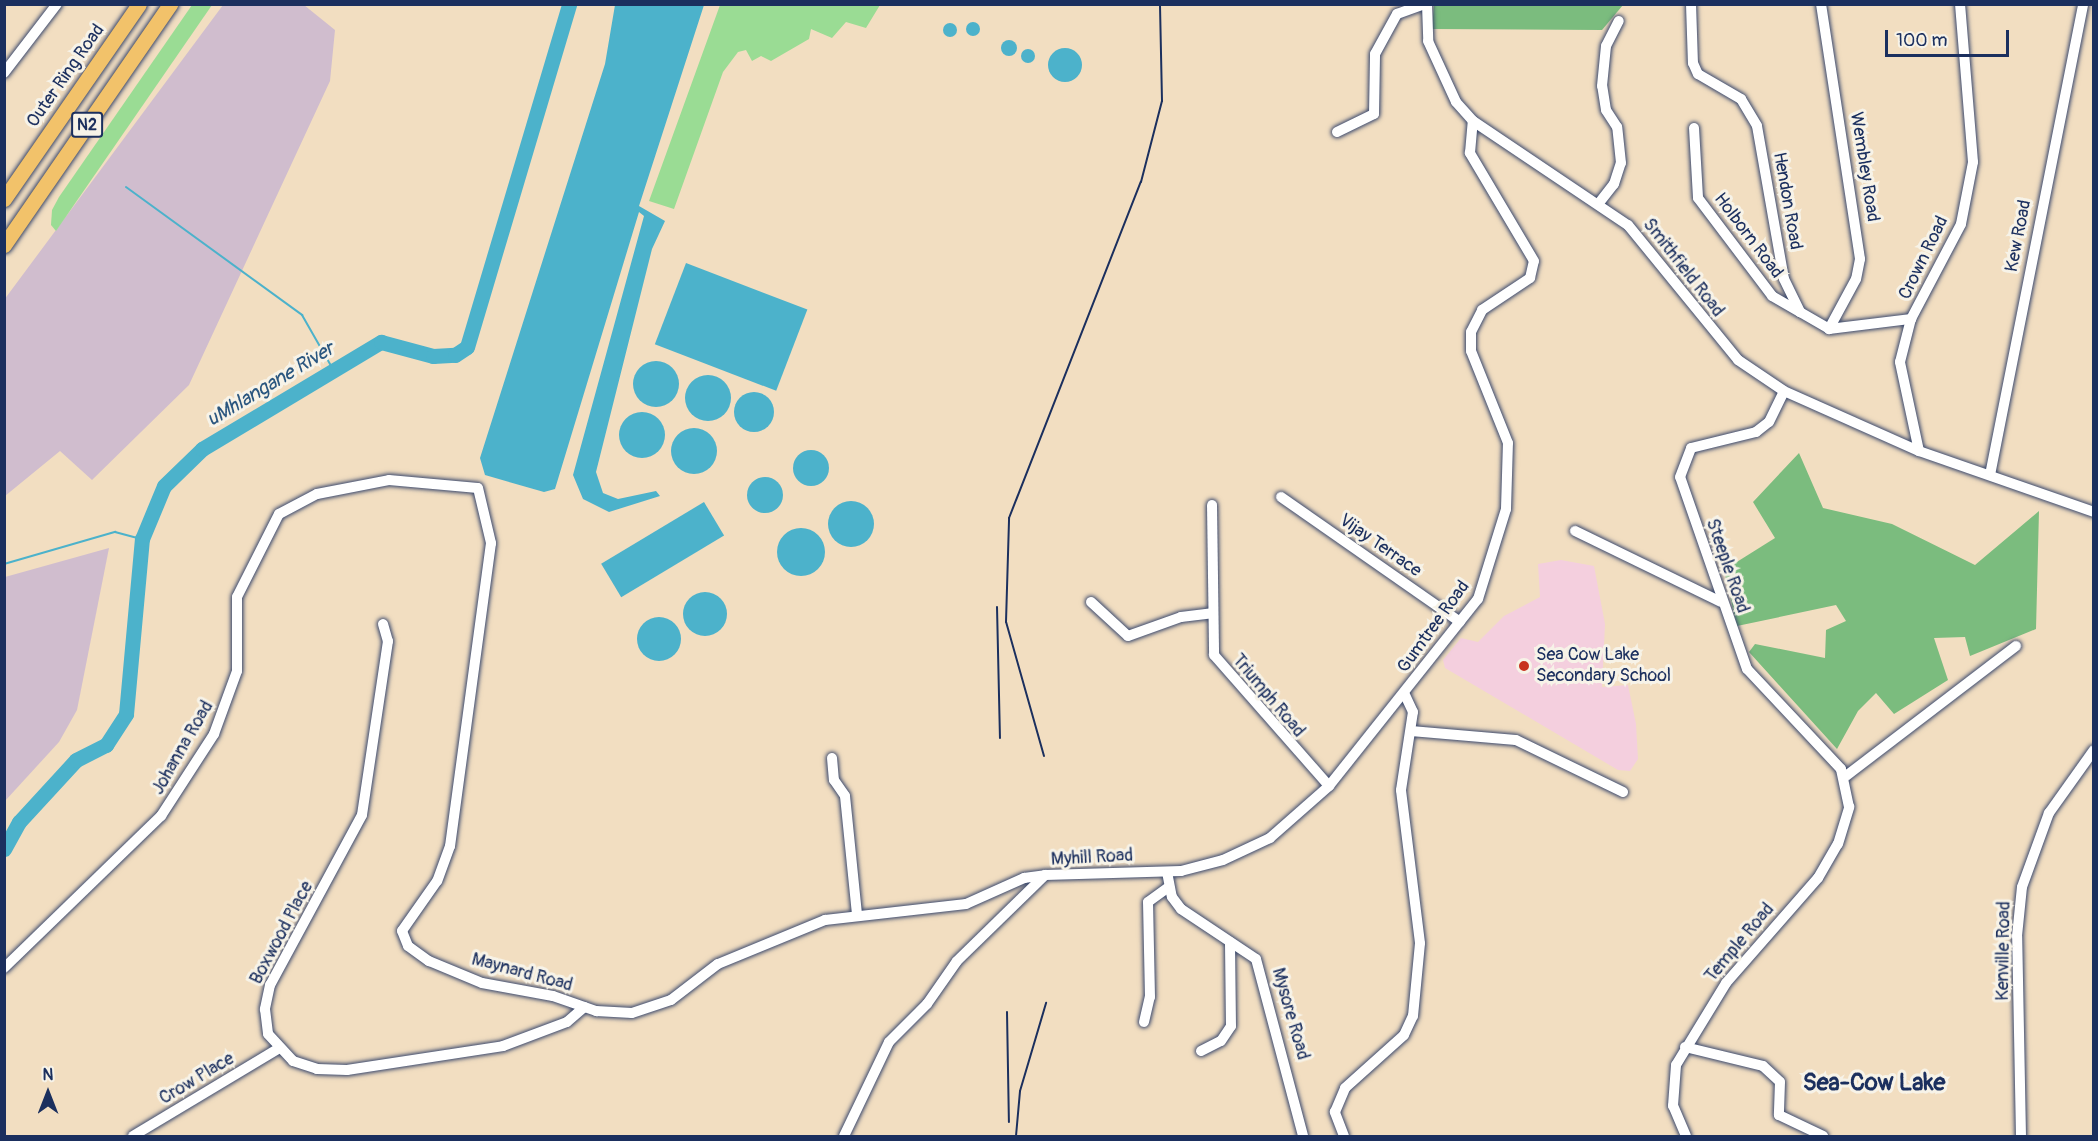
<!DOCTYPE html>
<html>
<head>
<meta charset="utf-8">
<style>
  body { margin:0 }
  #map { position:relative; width:2098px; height:1141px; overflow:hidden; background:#f2dec1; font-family:Pangolin,sans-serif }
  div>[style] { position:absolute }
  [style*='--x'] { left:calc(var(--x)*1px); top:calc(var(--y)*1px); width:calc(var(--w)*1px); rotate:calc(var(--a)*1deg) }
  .built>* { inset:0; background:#f4cfde }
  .industrial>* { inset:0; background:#d0bdce }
  .green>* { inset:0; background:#9adc94 }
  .forest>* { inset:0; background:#7bbc7e }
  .water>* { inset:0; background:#4cb2cb; transform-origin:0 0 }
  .round { border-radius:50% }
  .stream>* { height:2px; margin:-1px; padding:0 1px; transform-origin:1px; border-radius:1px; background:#4cb2cb }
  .river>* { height:15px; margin:-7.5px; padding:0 7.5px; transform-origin:7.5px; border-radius:7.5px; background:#4cb2cb }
  .roads { filter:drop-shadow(0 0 2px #3b496d) drop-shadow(0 0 2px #3b496d) }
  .minor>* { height:10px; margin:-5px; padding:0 5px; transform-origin:5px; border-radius:5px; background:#fff }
  .highway>* { height:15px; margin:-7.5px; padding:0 7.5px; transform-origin:7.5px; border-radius:7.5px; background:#f2c26a }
  .rail>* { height:2px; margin:-1px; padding:0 1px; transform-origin:1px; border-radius:1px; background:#1b2f5e }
  .dots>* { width:16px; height:16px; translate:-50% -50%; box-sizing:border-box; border:3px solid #f7f3e8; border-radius:50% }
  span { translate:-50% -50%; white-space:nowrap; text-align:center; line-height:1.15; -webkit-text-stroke:6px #f7f3e8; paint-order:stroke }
  .shield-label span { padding:2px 4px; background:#f7f3e8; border:2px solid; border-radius:4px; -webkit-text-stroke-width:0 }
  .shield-label { font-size:16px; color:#1b2f5e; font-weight:700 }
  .street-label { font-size:18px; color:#1b2f5e }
  .poi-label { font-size:18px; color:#1b2f5e }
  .left { translate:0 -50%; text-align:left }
  .water-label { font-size:20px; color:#2a567f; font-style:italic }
  .district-label { font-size:24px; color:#1b2f5e; font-weight:700 }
  .frame { position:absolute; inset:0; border:6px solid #1b2f5e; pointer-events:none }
  .north { position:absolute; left:18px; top:1063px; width:60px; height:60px; -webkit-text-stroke:4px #f7f3e8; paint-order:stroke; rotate:0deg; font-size:16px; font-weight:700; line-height:24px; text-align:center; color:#1b2f5e }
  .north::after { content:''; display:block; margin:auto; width:21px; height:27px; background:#1b2f5e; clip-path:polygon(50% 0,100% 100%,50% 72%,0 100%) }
  .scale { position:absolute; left:1885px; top:30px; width:124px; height:27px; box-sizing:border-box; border:3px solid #1b2f5e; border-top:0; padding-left:8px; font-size:18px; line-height:21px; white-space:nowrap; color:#1b2f5e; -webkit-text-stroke:4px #f7f3e8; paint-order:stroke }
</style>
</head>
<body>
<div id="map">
  <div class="built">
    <div style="clip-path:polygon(1561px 560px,1594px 566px,1605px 624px,1602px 687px,1628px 685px,1636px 724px,1638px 759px,1630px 771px,1618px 770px,1445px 668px,1443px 660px,1461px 638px,1478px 642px,1504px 616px,1540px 597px,1538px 564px)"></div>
  </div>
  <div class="industrial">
    <div style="clip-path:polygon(223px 5px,304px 5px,335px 30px,330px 81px,189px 385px,92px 480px,60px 451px,5px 496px,4px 300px)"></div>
    <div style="clip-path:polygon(109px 548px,77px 710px,59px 742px,5px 801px,5px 577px)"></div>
  </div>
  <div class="green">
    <div style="clip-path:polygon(192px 5px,212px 5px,56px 231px,51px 225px,52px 210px,59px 197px)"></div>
    <div style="clip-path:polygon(720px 5px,880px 5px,866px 28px,846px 22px,832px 38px,811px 29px,809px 39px,771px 61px,761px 56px,752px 61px,746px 50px,738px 52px,723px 72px,674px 209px,649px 201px)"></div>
  </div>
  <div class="forest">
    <div style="clip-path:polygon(1434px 5px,1623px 5px,1602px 30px,1432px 29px)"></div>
    <div style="clip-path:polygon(1799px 453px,1823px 508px,1892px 524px,1975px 565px,2039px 511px,2036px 629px,1970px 656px,1965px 637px,1934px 638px,1948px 680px,1894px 714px,1876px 693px,1858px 711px,1837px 749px,1749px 652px,1755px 644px,1825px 658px,1826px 630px,1846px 621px,1836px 605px,1737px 626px,1724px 570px,1775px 538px,1753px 502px)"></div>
  </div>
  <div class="water">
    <div style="clip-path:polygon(615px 5px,704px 5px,639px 206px,665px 221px,652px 249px,596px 472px,603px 493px,618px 499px,656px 491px,660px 496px,609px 512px,583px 499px,573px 475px,644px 216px,639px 212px,555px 489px,544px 492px,485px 475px,480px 458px,605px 64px)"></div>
    <div class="round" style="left:966px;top:22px;width:14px;height:14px"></div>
    <div class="round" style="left:943px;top:23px;width:14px;height:14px"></div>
    <div class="round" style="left:1001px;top:40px;width:16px;height:16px"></div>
    <div class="round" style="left:1048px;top:48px;width:34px;height:34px"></div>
    <div class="round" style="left:1021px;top:49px;width:14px;height:14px"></div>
    <div style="left:686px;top:263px;width:130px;height:87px;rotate:21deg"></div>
    <div class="round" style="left:633px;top:361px;width:46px;height:46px"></div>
    <div class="round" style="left:685px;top:375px;width:46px;height:46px"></div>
    <div class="round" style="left:734px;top:392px;width:40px;height:40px"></div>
    <div class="round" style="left:619px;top:412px;width:46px;height:46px"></div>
    <div class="round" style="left:671px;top:428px;width:46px;height:46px"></div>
    <div class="round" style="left:793px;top:450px;width:36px;height:36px"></div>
    <div class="round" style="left:747px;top:477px;width:36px;height:36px"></div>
    <div class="round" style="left:828px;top:501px;width:46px;height:46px"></div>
    <div style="left:704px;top:502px;width:39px;height:120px;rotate:59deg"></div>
    <div class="round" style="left:777px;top:528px;width:48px;height:48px"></div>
    <div class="round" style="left:683px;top:592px;width:44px;height:44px"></div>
    <div class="round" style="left:637px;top:617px;width:44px;height:44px"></div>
  </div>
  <div class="stream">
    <div style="--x:126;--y:187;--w:218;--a:36"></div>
    <div style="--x:302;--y:315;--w:64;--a:60.3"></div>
    <div style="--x:4;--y:564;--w:116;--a:-16.1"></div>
    <div style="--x:115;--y:532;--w:28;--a:15"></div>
  </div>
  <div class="river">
    <div style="--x:4;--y:849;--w:31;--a:-61"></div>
    <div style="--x:19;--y:822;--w:84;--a:-47.4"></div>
    <div style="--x:76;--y:760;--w:34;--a:-27"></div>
    <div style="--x:106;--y:745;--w:37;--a:-57"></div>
    <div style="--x:126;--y:714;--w:176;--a:-84.8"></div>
    <div style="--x:142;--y:539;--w:57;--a:-67.5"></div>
    <div style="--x:164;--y:486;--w:53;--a:-44.2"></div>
    <div style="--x:202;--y:449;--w:209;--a:-30.9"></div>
    <div style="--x:381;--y:342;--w:54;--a:15.1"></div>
    <div style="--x:433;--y:356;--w:22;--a:-3"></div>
    <div style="--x:455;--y:355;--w:14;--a:-34"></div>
    <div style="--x:467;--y:347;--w:358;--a:-73.4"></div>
  </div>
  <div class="roads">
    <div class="minor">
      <div style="--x:1427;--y:4;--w:37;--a:88"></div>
      <div style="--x:1428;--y:41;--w:67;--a:65.3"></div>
      <div style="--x:1456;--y:102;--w:25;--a:48"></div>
      <div style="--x:1473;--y:121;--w:187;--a:33.9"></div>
      <div style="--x:1628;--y:225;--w:174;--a:50.8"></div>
      <div style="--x:1738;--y:360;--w:55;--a:34"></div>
      <div style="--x:1784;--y:391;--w:148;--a:24"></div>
      <div style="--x:1919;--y:451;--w:185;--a:19.2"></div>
      <div style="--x:1691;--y:4;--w:59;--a:88.1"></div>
      <div style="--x:1693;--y:63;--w:12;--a:66"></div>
      <div style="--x:1698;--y:74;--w:50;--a:30.2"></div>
      <div style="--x:1741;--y:99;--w:31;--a:59"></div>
      <div style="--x:1757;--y:126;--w:155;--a:80"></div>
      <div style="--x:1784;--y:279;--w:37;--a:64"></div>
      <div style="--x:1800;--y:312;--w:34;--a:30"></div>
      <div style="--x:1829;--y:329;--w:83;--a:-7"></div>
      <div style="--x:1821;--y:4;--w:258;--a:81.3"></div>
      <div style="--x:1860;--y:259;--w:20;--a:101"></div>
      <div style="--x:1856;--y:279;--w:57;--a:118.4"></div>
      <div style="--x:4;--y:73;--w:87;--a:-52.5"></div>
      <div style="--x:1694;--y:128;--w:70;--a:86.7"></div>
      <div style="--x:1698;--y:198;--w:123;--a:52.9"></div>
      <div style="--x:1772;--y:296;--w:32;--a:30"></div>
      <div style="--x:1337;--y:132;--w:41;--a:-25.9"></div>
      <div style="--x:1374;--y:114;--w:60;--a:-89"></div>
      <div style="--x:1375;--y:54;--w:46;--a:-61.2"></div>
      <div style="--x:1397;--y:14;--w:30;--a:-20"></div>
      <div style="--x:1599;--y:203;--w:24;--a:-52"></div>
      <div style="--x:1614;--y:184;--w:22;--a:-72"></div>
      <div style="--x:1621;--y:163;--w:36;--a:-96"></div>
      <div style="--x:1617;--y:127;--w:20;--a:-123"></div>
      <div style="--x:1606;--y:110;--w:24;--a:-99"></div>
      <div style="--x:1602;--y:86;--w:40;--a:-84.3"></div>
      <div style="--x:1606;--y:46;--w:28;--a:-63"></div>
      <div style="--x:1919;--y:451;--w:91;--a:-102.1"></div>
      <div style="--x:1900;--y:362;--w:44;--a:-75.7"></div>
      <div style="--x:1911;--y:319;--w:107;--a:-62.2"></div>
      <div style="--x:1961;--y:224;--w:63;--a:-79"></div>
      <div style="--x:1973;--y:162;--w:159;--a:-94.7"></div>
      <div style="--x:1990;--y:475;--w:480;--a:-78.8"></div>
      <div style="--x:1281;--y:497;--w:218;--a:34.9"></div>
      <div style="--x:1212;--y:505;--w:150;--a:89.2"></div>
      <div style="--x:1214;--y:655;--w:174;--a:48.7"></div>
      <div style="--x:1575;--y:531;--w:162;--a:25.9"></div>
      <div style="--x:1091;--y:602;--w:50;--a:42.6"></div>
      <div style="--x:1128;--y:636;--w:56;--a:-19.7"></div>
      <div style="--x:1181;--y:617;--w:31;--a:-7"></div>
      <div style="--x:383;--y:624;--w:18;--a:74"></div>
      <div style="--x:388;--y:641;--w:176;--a:98.5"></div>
      <div style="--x:362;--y:815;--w:193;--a:118.4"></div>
      <div style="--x:270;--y:985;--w:25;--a:102"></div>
      <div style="--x:265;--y:1009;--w:25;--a:83"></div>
      <div style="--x:268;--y:1034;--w:37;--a:47"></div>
      <div style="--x:293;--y:1061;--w:25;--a:18"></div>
      <div style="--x:317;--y:1069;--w:30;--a:2"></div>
      <div style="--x:347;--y:1070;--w:158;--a:-8.7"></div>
      <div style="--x:503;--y:1046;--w:68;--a:-20.6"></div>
      <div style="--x:567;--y:1022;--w:23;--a:-41"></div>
      <div style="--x:1411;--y:731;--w:105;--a:4.9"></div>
      <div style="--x:1516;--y:740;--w:119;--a:25.9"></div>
      <div style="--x:832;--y:758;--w:22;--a:85"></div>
      <div style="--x:834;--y:780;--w:19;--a:55"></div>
      <div style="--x:845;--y:796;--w:119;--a:84.2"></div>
      <div style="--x:1846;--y:776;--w:214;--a:-37.4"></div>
      <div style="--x:1167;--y:872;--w:25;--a:79"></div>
      <div style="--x:1172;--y:897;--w:15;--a:53"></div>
      <div style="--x:1181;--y:909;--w:90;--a:33.7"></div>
      <div style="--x:1256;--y:959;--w:183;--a:75.1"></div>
      <div style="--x:4;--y:968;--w:219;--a:-44.1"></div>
      <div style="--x:161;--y:816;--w:98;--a:-57.1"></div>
      <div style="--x:214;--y:734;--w:67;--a:-69.9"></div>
      <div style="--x:237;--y:671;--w:74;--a:-90"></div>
      <div style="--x:237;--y:597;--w:93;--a:-63.2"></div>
      <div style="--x:279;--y:514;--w:43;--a:-27.8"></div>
      <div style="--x:317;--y:494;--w:73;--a:-11"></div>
      <div style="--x:389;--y:480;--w:89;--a:5.1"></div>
      <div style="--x:478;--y:488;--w:57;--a:76.7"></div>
      <div style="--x:491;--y:543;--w:306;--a:97.7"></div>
      <div style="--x:450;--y:846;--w:37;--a:110"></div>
      <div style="--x:437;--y:881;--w:61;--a:125"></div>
      <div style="--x:402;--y:931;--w:16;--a:68"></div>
      <div style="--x:408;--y:946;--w:26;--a:36"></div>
      <div style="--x:429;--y:961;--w:57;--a:22.5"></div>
      <div style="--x:482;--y:983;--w:72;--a:10.4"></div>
      <div style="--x:553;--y:996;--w:46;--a:19.2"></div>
      <div style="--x:596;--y:1011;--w:36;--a:3"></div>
      <div style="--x:632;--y:1013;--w:41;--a:-18.4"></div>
      <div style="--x:671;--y:1000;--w:59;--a:-37.5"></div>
      <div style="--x:718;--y:964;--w:116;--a:-22.4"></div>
      <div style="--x:825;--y:920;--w:142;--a:-6.5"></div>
      <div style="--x:966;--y:904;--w:64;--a:-24.1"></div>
      <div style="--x:1024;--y:878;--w:21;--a:-8"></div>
      <div style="--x:1144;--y:1022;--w:26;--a:-77"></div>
      <div style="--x:1150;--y:997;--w:95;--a:-91.2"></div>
      <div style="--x:1148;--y:902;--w:26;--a:-36"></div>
      <div style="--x:1685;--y:1047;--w:80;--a:13.7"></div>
      <div style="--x:1763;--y:1066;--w:23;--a:43"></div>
      <div style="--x:1780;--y:1082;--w:33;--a:92"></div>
      <div style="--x:1779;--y:1115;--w:49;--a:25.5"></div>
      <div style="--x:1201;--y:1051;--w:22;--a:-27"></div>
      <div style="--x:1221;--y:1041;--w:18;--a:-56"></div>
      <div style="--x:1231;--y:1026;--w:84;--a:-90.7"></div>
      <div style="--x:133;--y:1136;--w:169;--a:-31"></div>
      <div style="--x:844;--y:1136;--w:104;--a:-64.4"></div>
      <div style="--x:889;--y:1042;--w:54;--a:-45"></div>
      <div style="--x:927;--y:1004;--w:52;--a:-55.1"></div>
      <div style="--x:957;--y:961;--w:123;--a:-44.3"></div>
      <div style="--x:1045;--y:875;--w:136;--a:-1.7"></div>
      <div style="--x:1181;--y:871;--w:43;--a:-14.7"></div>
      <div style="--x:1223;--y:860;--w:52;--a:-25.1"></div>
      <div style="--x:1270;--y:838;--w:79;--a:-41.4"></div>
      <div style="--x:1329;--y:786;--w:239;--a:-51.5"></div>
      <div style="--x:1478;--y:599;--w:94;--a:-72.7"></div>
      <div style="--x:1506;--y:509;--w:66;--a:-88.3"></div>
      <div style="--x:1508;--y:443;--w:99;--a:-111.9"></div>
      <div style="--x:1471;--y:351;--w:19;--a:-90"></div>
      <div style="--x:1471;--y:332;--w:25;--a:-63"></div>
      <div style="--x:1482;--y:310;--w:58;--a:-33.7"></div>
      <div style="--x:1530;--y:278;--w:17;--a:-77"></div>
      <div style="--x:1534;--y:261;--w:126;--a:-120.7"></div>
      <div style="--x:1470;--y:153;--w:32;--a:-85"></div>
      <div style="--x:1344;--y:1136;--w:26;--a:-111"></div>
      <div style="--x:1335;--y:1112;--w:26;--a:-67"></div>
      <div style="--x:1345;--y:1088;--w:79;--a:-41.9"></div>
      <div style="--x:1404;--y:1035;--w:21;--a:-65"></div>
      <div style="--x:1413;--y:1016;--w:73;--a:-84.5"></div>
      <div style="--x:1420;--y:943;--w:154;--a:-97.1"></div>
      <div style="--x:1401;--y:790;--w:79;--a:-81.3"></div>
      <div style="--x:1413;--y:712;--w:19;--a:-115"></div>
      <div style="--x:1686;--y:1136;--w:33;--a:-113"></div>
      <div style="--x:1673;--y:1106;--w:41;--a:-85.8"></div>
      <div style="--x:1676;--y:1065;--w:96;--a:-58.6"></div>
      <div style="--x:1726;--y:983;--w:140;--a:-48.8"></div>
      <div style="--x:1818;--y:878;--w:39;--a:-60"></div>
      <div style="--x:1838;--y:844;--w:39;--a:-73"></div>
      <div style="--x:1849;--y:807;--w:39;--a:-102"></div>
      <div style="--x:1841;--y:769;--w:137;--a:-133.2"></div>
      <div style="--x:1747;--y:669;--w:203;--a:-109.2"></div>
      <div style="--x:1680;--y:477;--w:31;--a:-69"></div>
      <div style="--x:1691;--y:448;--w:67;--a:-13.8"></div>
      <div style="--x:1756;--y:432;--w:16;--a:-38"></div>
      <div style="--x:1769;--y:422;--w:34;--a:-64"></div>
      <div style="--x:2021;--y:1136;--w:200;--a:-91.1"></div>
      <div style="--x:2017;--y:936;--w:49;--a:-84.2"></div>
      <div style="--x:2022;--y:887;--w:79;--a:-70"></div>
      <div style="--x:2049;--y:813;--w:77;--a:-54.5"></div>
    </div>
    <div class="highway">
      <div style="--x:4;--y:199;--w:237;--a:-55.3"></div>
      <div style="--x:4;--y:245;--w:293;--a:-55.4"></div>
    </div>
  </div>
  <div class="rail">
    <div style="--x:997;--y:607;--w:131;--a:88.7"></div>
    <div style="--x:1044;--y:756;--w:139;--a:-105.8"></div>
    <div style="--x:1006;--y:622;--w:104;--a:-88.3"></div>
    <div style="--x:1009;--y:518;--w:361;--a:-68.6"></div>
    <div style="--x:1141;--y:182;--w:84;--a:-75.5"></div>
    <div style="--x:1162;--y:101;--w:97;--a:-91.2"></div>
    <div style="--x:1007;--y:1012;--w:110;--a:89"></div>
    <div style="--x:1016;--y:1136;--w:45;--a:-84.9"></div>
    <div style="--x:1020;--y:1091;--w:92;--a:-73.5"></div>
  </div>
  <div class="dots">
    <div style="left:1524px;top:666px;background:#c8321e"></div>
  </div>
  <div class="shield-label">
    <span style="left:87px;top:125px">N2</span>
  </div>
  <div class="street-label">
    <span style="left:66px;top:76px;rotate:-55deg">Outer Ring Road</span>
    <span style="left:1864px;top:167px;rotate:81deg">Wembley Road</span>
    <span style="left:1787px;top:201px;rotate:80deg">Hendon Road</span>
    <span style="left:1748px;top:236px;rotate:53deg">Holborn Road</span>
    <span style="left:2019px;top:236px;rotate:-79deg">Kew Road</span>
    <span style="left:1924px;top:258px;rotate:-64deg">Crown Road</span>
    <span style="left:1683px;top:268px;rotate:52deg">Smithfield Road</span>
    <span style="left:1380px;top:546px;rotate:35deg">Vijay Terrace</span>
    <span style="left:1727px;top:566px;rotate:71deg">Steeple Road</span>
    <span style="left:1434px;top:627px;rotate:-54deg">Gumtree Road</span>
    <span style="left:1268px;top:696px;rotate:50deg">Triumph Road</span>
    <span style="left:183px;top:748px;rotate:-60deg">Johanna Road</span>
    <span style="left:1092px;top:858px;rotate:-3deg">Myhill Road</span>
    <span style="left:282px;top:933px;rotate:-62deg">Boxwood Place</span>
    <span style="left:1740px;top:943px;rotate:-50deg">Temple Road</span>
    <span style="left:2004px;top:951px;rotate:-89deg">Kenville Road</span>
    <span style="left:522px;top:973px;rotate:15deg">Maynard Road</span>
    <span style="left:1290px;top:1014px;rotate:74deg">Mysore Road</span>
    <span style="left:197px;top:1079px;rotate:-31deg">Crow Place</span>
  </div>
  <div class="poi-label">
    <span class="left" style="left:1536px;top:666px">Sea Cow Lake<br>Secondary School</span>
  </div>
  <div class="water-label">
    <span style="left:270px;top:384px;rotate:-31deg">uMhlangane River</span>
  </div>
  <div class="district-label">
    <span style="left:1874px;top:1083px">Sea-Cow Lake</span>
  </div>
  <div class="frame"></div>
  <div class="north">N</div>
  <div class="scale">100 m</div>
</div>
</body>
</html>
